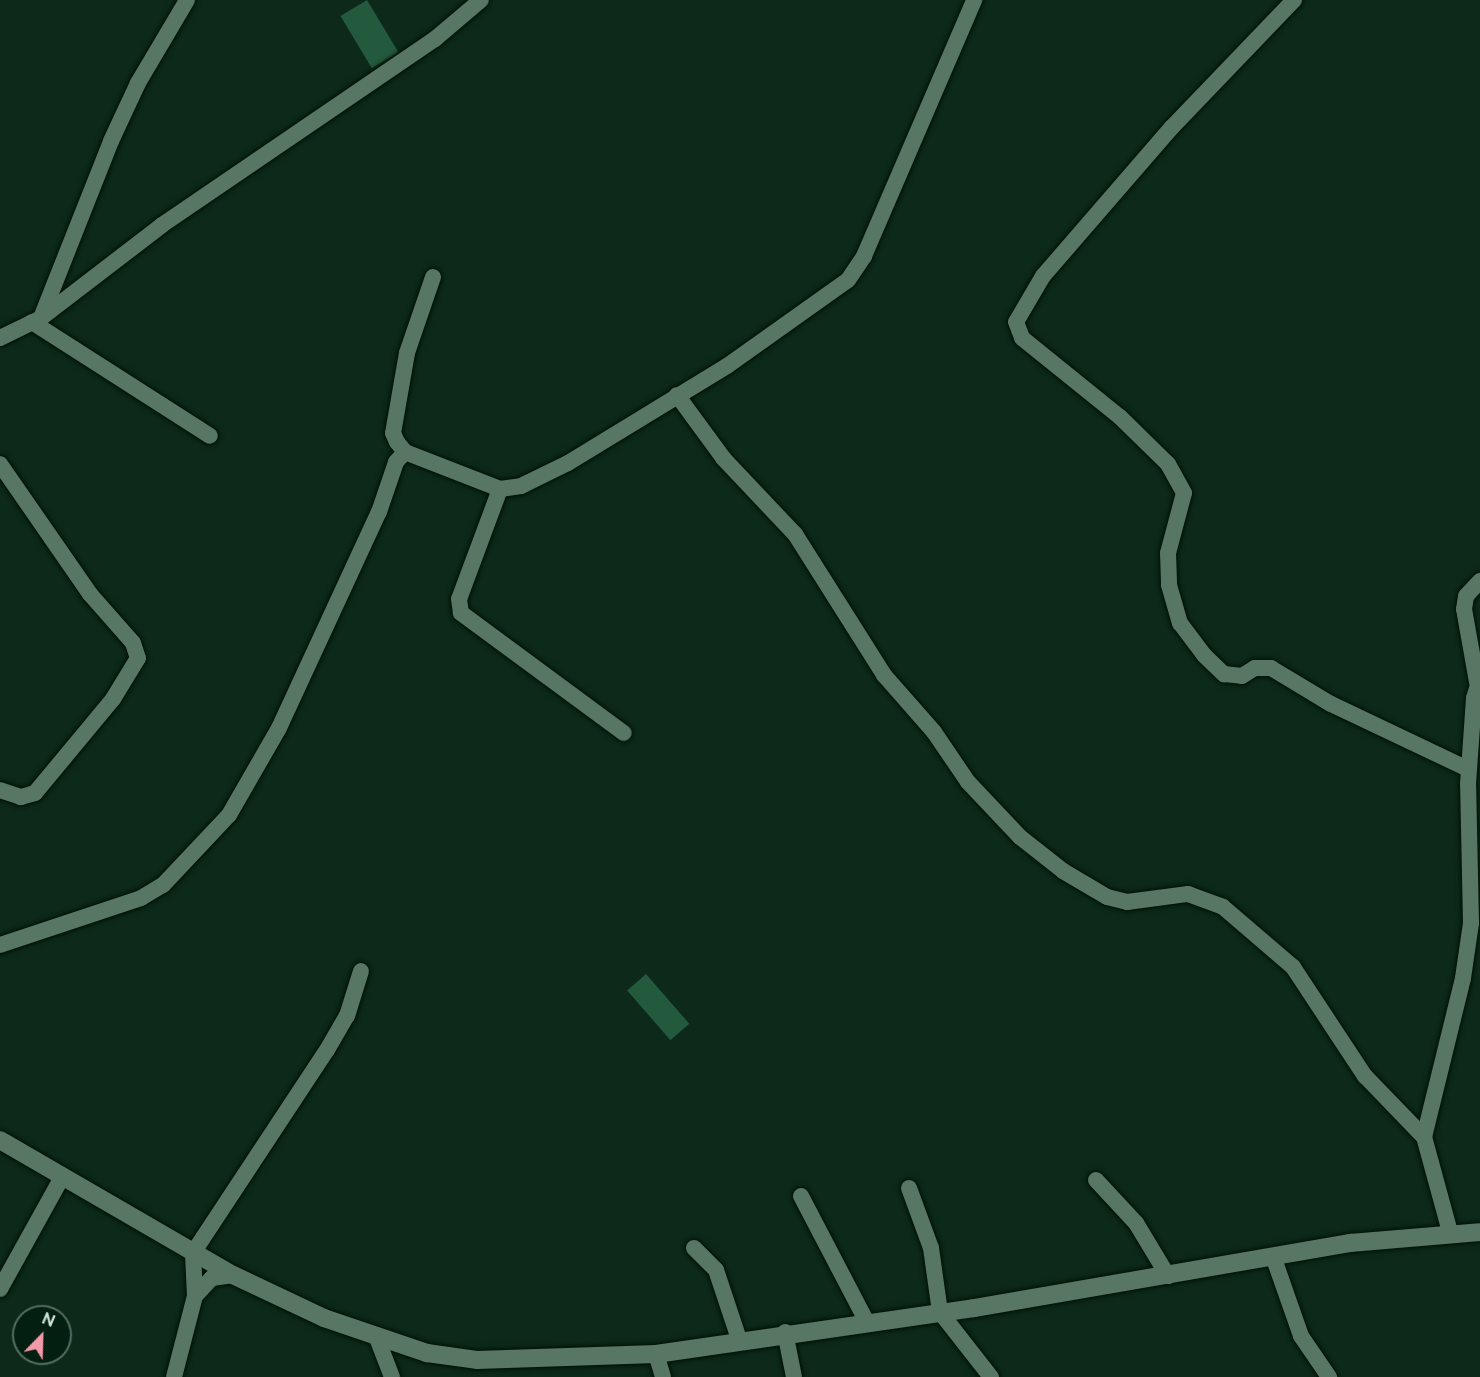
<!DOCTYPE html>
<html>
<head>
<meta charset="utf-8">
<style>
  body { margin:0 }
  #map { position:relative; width:1480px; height:1377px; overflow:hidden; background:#0c291a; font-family:Raleway,sans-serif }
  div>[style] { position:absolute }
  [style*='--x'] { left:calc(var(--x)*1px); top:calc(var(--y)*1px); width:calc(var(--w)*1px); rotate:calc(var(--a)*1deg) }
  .building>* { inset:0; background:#23593d; transform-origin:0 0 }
  .roads { filter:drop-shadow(0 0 2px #001105) drop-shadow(0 0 2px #001105) }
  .street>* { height:16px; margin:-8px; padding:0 8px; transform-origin:8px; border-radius:8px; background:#577664 }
  .secondary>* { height:18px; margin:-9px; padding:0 9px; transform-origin:9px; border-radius:9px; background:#577664 }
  span { translate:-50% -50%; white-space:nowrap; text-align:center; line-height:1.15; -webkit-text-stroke:6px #031f11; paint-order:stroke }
  .north { position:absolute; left:12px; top:1305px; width:60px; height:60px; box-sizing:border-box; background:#031f11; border:2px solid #556d60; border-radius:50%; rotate:23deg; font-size:16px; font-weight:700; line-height:24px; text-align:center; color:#d1e2d7 }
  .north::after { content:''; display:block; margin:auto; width:21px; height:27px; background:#f39aaa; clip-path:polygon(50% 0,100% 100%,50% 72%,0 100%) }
</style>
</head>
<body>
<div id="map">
  <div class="building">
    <div style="left:367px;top:0;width:61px;height:31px;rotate:59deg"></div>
    <div style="left:646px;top:974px;width:66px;height:25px;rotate:49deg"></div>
  </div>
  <div class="roads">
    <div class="street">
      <div style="--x:1294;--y:0;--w:176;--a:133.8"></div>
      <div style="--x:1172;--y:127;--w:197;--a:130.9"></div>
      <div style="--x:1043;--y:276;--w:53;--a:120.4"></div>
      <div style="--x:1016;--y:322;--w:17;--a:69"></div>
      <div style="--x:1022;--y:338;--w:126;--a:38.9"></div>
      <div style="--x:1120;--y:417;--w:67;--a:44.4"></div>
      <div style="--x:1168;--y:464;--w:33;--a:61"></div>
      <div style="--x:1184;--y:493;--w:62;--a:104.9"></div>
      <div style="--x:1168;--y:553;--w:32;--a:88"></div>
      <div style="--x:1169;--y:585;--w:40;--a:74"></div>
      <div style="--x:1180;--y:623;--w:40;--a:53"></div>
      <div style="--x:1204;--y:655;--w:28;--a:44"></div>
      <div style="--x:1224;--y:674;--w:18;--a:6"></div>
      <div style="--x:1242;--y:676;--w:15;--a:-32"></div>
      <div style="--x:1255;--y:668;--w:16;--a:0"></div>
      <div style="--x:1271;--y:668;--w:70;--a:31"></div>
      <div style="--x:1331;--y:704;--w:152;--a:25.4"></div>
      <div style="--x:433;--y:277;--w:80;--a:108.9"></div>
      <div style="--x:407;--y:353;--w:81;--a:99.9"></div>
      <div style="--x:393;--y:433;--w:10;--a:66"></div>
      <div style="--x:397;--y:442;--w:13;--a:51"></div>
      <div style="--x:405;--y:452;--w:102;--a:21.3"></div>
      <div style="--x:500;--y:489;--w:21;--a:-8"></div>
      <div style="--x:521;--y:486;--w:52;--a:-26.1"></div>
      <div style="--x:568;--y:463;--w:186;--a:-31.4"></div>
      <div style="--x:727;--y:366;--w:148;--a:-35.4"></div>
      <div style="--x:848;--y:280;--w:29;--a:-56"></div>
      <div style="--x:864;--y:256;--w:279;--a:-66.7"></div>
      <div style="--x:41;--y:318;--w:190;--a:-68.4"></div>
      <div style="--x:111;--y:141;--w:64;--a:-65"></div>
      <div style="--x:138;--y:83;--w:96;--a:-59.4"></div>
      <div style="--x:32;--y:322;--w:211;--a:32.6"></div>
      <div style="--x:0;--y:338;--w:46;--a:-26"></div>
      <div style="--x:41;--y:318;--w:153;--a:-37.5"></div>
      <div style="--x:162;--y:225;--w:330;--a:-34.3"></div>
      <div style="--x:435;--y:39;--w:60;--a:-40.3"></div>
      <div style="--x:677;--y:395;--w:79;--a:53.7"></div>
      <div style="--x:724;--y:459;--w:103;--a:46.6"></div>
      <div style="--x:795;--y:534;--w:167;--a:57.7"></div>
      <div style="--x:884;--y:675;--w:76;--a:48.7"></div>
      <div style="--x:934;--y:732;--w:60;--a:55.8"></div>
      <div style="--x:968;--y:782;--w:76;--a:46.6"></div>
      <div style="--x:1020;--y:837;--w:55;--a:38.3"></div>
      <div style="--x:1063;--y:871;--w:51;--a:30.6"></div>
      <div style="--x:1107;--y:897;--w:21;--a:14"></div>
      <div style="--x:1127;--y:902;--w:62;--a:-7.5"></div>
      <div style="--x:1188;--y:894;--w:37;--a:20"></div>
      <div style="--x:1223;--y:907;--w:92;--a:40.6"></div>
      <div style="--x:1293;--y:967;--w:131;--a:56.6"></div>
      <div style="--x:1365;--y:1076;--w:85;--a:46"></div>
      <div style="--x:0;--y:464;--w:158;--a:55.3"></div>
      <div style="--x:90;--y:594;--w:65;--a:48.7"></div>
      <div style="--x:133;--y:643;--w:16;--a:72"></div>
      <div style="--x:138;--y:658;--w:48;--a:121.4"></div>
      <div style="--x:113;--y:699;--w:122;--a:129.7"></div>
      <div style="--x:35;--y:793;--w:15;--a:164"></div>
      <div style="--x:21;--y:797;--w:22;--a:-162"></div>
      <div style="--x:500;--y:489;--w:117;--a:110.4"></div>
      <div style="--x:459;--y:599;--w:14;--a:82"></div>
      <div style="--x:461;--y:613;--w:202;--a:36.4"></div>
      <div style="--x:1477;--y:682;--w:74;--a:-100.1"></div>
      <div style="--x:1464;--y:609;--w:13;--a:-81"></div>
      <div style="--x:1466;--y:596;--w:21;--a:-47"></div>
      <div style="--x:0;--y:945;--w:149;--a:-18.4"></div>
      <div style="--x:141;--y:898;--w:26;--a:-31"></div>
      <div style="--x:163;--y:885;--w:96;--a:-46.7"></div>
      <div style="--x:229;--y:815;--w:100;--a:-60.1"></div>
      <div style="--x:279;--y:728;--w:238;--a:-65.2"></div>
      <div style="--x:379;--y:512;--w:53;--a:-71.2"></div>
      <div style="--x:396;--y:462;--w:13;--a:-48"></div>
      <div style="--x:1096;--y:1180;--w:59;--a:47.1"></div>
      <div style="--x:1136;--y:1223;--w:62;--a:58.9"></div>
      <div style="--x:909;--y:1188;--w:64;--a:69.9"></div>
      <div style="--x:931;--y:1248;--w:65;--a:82"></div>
      <div style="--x:940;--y:1312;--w:83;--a:51.9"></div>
      <div style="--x:801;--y:1196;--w:142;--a:62.4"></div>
      <div style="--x:1450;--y:1232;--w:98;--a:-105.3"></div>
      <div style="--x:1424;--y:1137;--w:164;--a:-76.2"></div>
      <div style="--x:1463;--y:978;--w:56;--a:-81.7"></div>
      <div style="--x:1471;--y:923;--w:139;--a:-91.2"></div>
      <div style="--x:1468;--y:784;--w:86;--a:-86"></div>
      <div style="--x:1474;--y:698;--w:21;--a:-73"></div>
      <div style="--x:694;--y:1248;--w:31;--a:45"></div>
      <div style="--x:716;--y:1270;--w:73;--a:71.6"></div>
      <div style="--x:1273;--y:1256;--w:85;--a:70.7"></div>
      <div style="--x:1301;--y:1336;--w:50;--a:55.7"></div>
      <div style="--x:0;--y:1289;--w:128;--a:-61"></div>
      <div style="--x:195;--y:1296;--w:25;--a:-47"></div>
      <div style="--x:212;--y:1278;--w:21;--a:-8"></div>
      <div style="--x:785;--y:1332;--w:46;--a:78.7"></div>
      <div style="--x:377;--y:1338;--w:42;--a:69"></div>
      <div style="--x:656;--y:1354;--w:24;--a:73"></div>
      <div style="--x:174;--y:1377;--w:84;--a:-75.5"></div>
      <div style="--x:195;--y:1296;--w:43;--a:-92.7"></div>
      <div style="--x:193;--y:1253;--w:243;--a:-56.6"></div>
      <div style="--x:327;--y:1050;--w:39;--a:-60"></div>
      <div style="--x:347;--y:1016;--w:47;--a:-72.7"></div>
    </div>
    <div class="secondary">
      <div style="--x:0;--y:1140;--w:269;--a:30.1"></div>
      <div style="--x:233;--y:1275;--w:101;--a:25.3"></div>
      <div style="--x:324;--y:1318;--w:109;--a:18.8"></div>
      <div style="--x:427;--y:1353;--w:50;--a:8"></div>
      <div style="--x:477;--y:1360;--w:179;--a:-1.9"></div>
      <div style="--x:656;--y:1354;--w:321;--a:-8.2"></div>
      <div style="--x:974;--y:1308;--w:382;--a:-9.8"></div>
      <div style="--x:1350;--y:1243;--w:130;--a:-4.8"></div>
    </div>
  </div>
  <div class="north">N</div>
</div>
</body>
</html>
